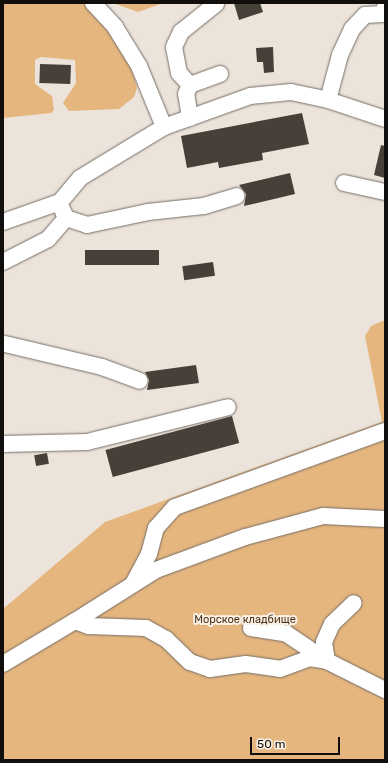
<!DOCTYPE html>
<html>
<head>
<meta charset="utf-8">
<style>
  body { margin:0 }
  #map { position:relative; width:388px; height:763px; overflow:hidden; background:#ece4db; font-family:Rubik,sans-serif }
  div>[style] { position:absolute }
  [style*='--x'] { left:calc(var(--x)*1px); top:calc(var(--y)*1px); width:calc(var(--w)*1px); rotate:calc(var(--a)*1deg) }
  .green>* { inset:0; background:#e6b67f }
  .building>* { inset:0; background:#464038; transform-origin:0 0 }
  .roads { filter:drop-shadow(0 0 1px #756e66) drop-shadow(0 0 1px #756e66) }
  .minor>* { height:16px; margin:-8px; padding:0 8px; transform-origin:8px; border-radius:8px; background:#fff }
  span { translate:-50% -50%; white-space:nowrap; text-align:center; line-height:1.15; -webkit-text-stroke:4px #faf1e8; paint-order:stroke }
  .park-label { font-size:11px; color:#4d3414 }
  .frame { position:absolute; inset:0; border:4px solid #110e0b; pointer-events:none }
  .scale { position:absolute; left:250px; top:737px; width:90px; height:18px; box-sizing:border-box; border:2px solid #110e0b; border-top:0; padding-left:5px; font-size:12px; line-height:14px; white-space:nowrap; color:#110e0b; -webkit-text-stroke:3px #faf1e8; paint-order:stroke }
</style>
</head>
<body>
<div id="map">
  <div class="green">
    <div style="clip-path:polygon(3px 3px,83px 3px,109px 29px,131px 66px,137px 88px,134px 97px,119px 109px,69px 111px,63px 103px,76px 83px,75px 60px,41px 57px,35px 60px,35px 84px,52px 96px,54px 110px,51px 113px,3px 118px)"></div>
    <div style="clip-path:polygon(113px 3px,163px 3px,138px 12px)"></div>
    <div style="clip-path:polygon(385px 320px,385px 760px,3px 760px,3px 609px,105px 522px,382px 422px,365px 336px,371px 326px)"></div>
  </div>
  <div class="building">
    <div style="clip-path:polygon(234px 3px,260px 3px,263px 12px,239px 20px)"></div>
    <div style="clip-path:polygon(273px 47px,274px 72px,264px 73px,263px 62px,257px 62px,256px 48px)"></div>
    <div style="left:40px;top:64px;width:31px;height:19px;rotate:2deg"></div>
    <div style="clip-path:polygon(302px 113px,309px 144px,262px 153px,263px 160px,219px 168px,218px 162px,187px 168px,181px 136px)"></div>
    <div style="clip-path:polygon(381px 145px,385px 146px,385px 178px,374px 175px)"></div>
    <div style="clip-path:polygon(290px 173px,295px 194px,244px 206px,246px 194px,239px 185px)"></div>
    <div style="left:85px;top:250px;width:74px;height:15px"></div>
    <div style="left:213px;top:262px;width:14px;height:31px;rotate:82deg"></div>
    <div style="clip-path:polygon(196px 365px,199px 383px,147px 390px,149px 380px,145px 372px)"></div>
    <div style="left:232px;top:416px;width:28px;height:131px;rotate:75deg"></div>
    <div style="left:47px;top:453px;width:11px;height:13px;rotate:80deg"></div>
  </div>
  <div class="roads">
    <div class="minor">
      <div style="--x:93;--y:3;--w:33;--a:47"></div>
      <div style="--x:115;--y:27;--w:46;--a:58.4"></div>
      <div style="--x:139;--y:66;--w:66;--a:67.7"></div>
      <div style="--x:190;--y:85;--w:16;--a:-133"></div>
      <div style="--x:179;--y:73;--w:26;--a:-101"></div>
      <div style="--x:174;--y:47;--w:17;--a:-65"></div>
      <div style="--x:181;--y:32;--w:45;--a:-38.7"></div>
      <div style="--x:328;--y:100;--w:47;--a:-75.1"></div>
      <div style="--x:340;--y:55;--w:29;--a:-65"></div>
      <div style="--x:352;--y:29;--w:19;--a:-47"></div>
      <div style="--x:365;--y:15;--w:18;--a:-3"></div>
      <div style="--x:383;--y:14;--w:7;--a:-74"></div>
      <div style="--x:190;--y:118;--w:24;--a:-99"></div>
      <div style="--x:186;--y:94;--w:10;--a:-66"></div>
      <div style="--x:190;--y:85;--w:32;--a:-20"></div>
      <div style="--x:344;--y:183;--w:42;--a:12.4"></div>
      <div style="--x:66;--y:218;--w:22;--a:18"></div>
      <div style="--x:87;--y:225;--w:62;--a:-12"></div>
      <div style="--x:148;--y:212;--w:56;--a:-6.1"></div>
      <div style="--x:204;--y:206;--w:34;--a:-17"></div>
      <div style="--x:3;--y:222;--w:60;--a:-19.3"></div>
      <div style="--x:60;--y:202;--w:31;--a:-50"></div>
      <div style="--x:80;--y:178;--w:98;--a:-31.3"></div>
      <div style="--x:164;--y:127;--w:91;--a:-19.8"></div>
      <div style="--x:250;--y:96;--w:41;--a:-5.6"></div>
      <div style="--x:291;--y:92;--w:38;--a:12"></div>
      <div style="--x:328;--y:100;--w:60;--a:18.4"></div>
      <div style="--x:3;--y:262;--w:51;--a:-27.1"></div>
      <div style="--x:48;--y:239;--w:28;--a:-49"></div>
      <div style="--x:66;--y:218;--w:10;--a:-114"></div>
      <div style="--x:5;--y:344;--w:100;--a:13.3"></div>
      <div style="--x:102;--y:367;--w:40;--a:20.2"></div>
      <div style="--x:3;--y:444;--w:84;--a:-1.4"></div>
      <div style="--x:87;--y:442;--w:145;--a:-13.9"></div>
      <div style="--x:385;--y:519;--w:62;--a:-177.2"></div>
      <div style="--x:323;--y:516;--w:81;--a:164.9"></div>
      <div style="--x:245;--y:537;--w:95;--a:159.7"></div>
      <div style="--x:156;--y:570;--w:96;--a:147.8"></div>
      <div style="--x:75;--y:621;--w:15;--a:20"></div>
      <div style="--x:89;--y:626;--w:57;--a:2"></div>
      <div style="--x:146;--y:628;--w:23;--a:29"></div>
      <div style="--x:166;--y:639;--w:33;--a:44"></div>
      <div style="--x:190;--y:662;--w:21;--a:19"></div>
      <div style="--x:210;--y:669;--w:36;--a:-8"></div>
      <div style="--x:246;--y:664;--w:34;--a:8"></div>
      <div style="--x:280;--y:669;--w:32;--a:-20"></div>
      <div style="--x:310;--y:658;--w:17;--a:10"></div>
      <div style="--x:327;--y:661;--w:65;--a:26.6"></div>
      <div style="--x:133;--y:584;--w:34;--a:-62"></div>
      <div style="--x:149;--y:554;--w:27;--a:-75"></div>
      <div style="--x:156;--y:528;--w:28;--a:-48"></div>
      <div style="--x:175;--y:507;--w:223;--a:-19.9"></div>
      <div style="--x:251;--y:628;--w:36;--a:9"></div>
      <div style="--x:287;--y:634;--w:48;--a:34"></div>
      <div style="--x:327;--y:661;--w:19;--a:-99"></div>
      <div style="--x:324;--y:642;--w:20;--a:-66"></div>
      <div style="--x:332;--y:624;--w:30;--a:-44"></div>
      <div style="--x:3;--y:664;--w:84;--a:-30.8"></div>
    </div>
  </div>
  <div class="park-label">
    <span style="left:245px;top:620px">Морское кладбище</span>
  </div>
  <div class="frame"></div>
  <div class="scale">50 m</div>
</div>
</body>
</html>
